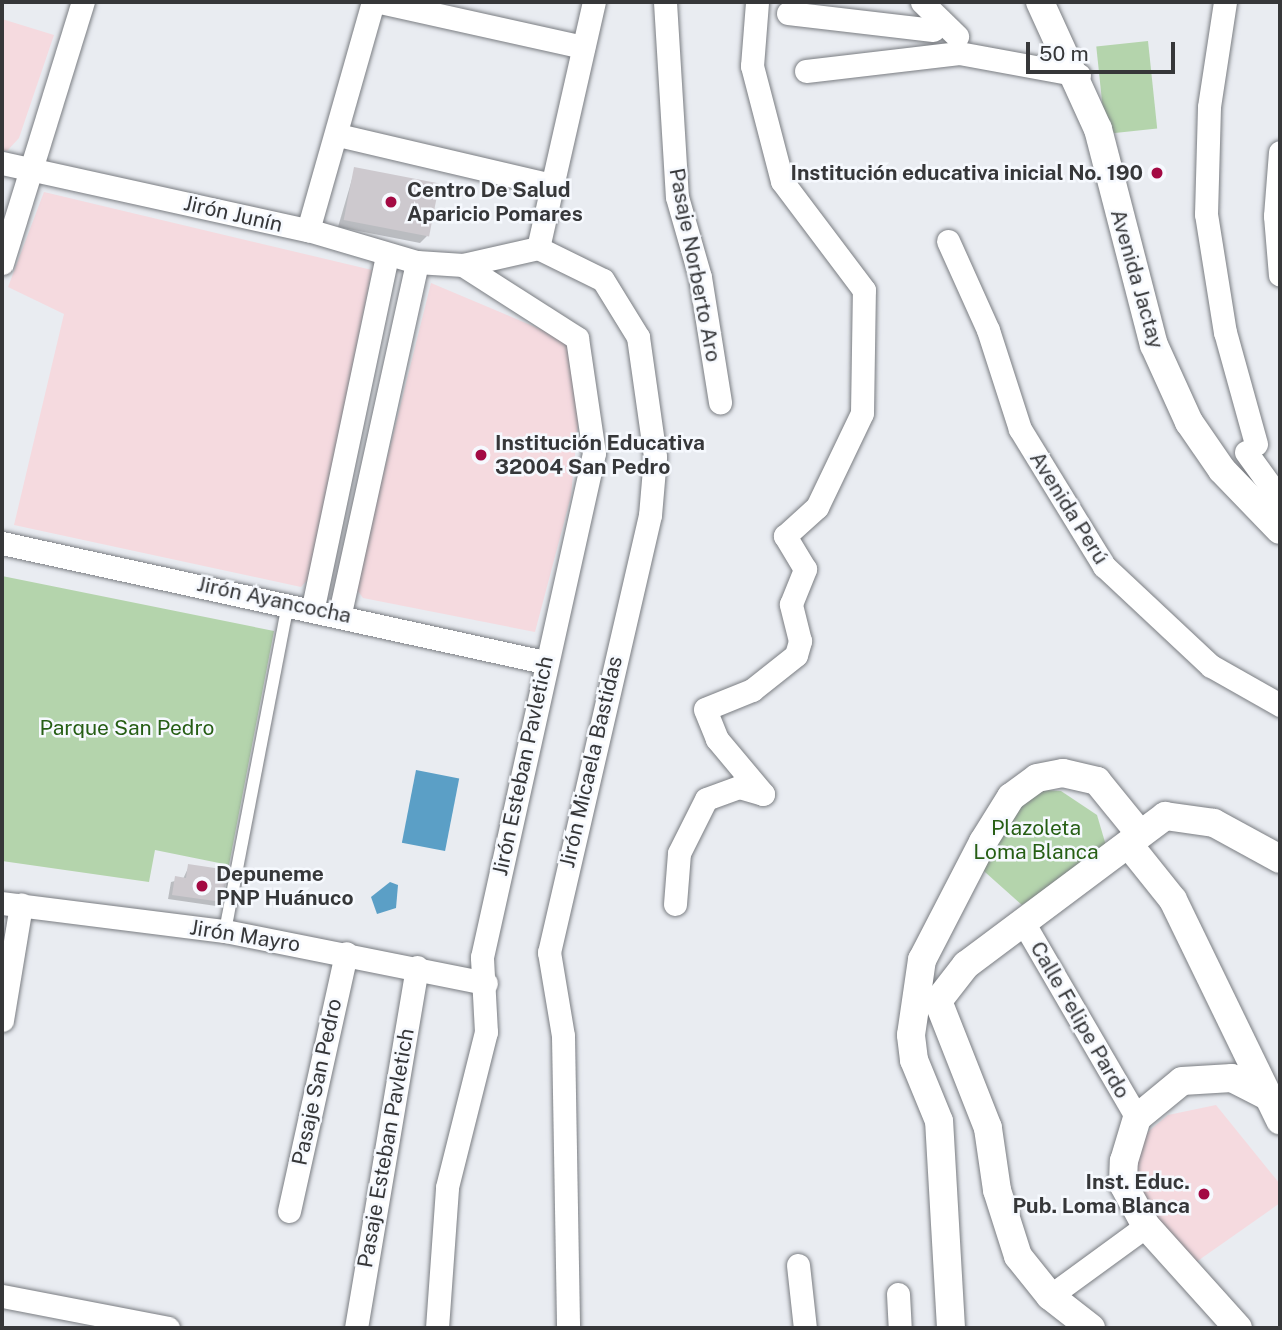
<!DOCTYPE html>
<html>
<head>
<meta charset="utf-8">
<style>
  body { margin:0 }
  #map { position:relative; width:1282px; height:1330px; overflow:hidden; background:#e9ecf1; font-family:"Public Sans",sans-serif }
  div>[style] { position:absolute }
  [style*='--x'] { left:calc(var(--x)*1px); top:calc(var(--y)*1px); width:calc(var(--w)*1px); rotate:calc(var(--a)*1deg) }
  .education>* { inset:0; background:#f5dadf }
  .green>* { inset:0; background:#b4d4ac; transform-origin:0 0 }
  .water>* { inset:0; background:#5b9fc6; transform-origin:0 0 }
  .shadow>* { inset:0; background:#0003 }
  .building>* { inset:0; background:#cdc9ce; transform-origin:0 0 }
  .roads { filter:drop-shadow(0 0 2px #7a7d82) drop-shadow(0 0 2px #7a7d82) }
  .service>* { height:12px; margin:-6px; padding:0 6px; transform-origin:6px; border-radius:6px; background:#fff }
  .minor>* { height:23px; margin:-11.5px; padding:0 11.5px; transform-origin:11.5px; border-radius:11.5px; background:#fff }
  .tertiary>* { height:28px; margin:-14px; padding:0 14px; transform-origin:14px; border-radius:14px; background:#fff }
  .dots>* { width:19px; height:19px; translate:-50% -50%; box-sizing:border-box; border:4px solid #f6f9fe; border-radius:50% }
  span { translate:-50% -50%; white-space:nowrap; text-align:center; line-height:1.15; -webkit-text-stroke:5px #f6f9fe; paint-order:stroke }
  .poi-label { font-size:21px; color:#363739; font-weight:700 }
  .right { translate:-100% -50%; text-align:right }
  .left { translate:0 -50%; text-align:left }
  .street-label { font-size:21px; color:#363739 }
  .park-label { font-size:21px; color:#265e14 }
  .frame { position:absolute; inset:0; border:4px solid #363739; pointer-events:none }
  .scale { position:absolute; left:1026px; top:42px; width:149px; height:32px; box-sizing:border-box; border:4px solid #363739; border-top:0; padding-left:9px; font-size:21px; line-height:24px; white-space:nowrap; color:#363739; -webkit-text-stroke:5px #f6f9fe; paint-order:stroke }
</style>
</head>
<body>
<div id="map">
  <div class="education">
    <div style="clip-path:polygon(2px 19px,54px 35px,19px 138px,7px 151px,2px 150px)"></div>
    <div style="clip-path:polygon(44px 192px,372px 270px,310px 577px,301px 587px,14px 525px,64px 314px,8px 287px)"></div>
    <div style="clip-path:polygon(431px 283px,566px 340px,579px 414px,571px 496px,535px 632px,363px 598px,355px 587px)"></div>
    <div style="clip-path:polygon(1216px 1105px,1280px 1184px,1280px 1203px,1189px 1267px,1128px 1204px,1138px 1147px,1149px 1131px,1168px 1115px)"></div>
  </div>
  <div class="green">
    <div style="left:1148px;top:41px;width:88px;height:52px;rotate:84deg"></div>
    <div style="clip-path:polygon(2px 576px,274px 631px,229px 865px,155px 850px,149px 882px,2px 861px)"></div>
    <div style="clip-path:polygon(1044px 790px,1061px 791px,1097px 815px,1107px 849px,1022px 905px,967px 856px,987px 825px)"></div>
  </div>
  <div class="water">
    <div style="left:416px;top:770px;width:44px;height:74px;rotate:11deg"></div>
    <div style="clip-path:polygon(390px 882px,398px 885px,396px 908px,377px 914px,371px 897px)"></div>
  </div>
  <div class="shadow">
    <div style="clip-path:polygon(355px 169px,427px 236px,420px 243px,338px 227px)"></div>
    <div style="clip-path:polygon(189px 866px,220px 901px,216px 906px,168px 899px,171px 882px,183px 879px)"></div>
  </div>
  <div class="building">
    <div style="left:354px;top:167px;width:87px;height:54px;rotate:11deg"></div>
    <div style="clip-path:polygon(188px 864px,228px 870px,222px 902px,172px 895px,175px 876px,186px 878px)"></div>
  </div>
  <div class="roads">
    <div class="service">
      <div style="--x:225;--y:931;--w:334;--a:-79.1"></div>
    </div>
    <div class="minor">
      <div style="--x:380;--y:2;--w:208;--a:12.5"></div>
      <div style="--x:665;--y:2;--w:195;--a:86.5"></div>
      <div style="--x:677;--y:197;--w:83;--a:74"></div>
      <div style="--x:700;--y:277;--w:127;--a:80.9"></div>
      <div style="--x:922;--y:2;--w:49;--a:44.2"></div>
      <div style="--x:1225;--y:2;--w:106;--a:98.7"></div>
      <div style="--x:1209;--y:107;--w:107;--a:91.6"></div>
      <div style="--x:1206;--y:214;--w:120;--a:80.9"></div>
      <div style="--x:1225;--y:332;--w:116;--a:74.5"></div>
      <div style="--x:788;--y:13;--w:146;--a:6.7"></div>
      <div style="--x:806;--y:71;--w:154;--a:-6.7"></div>
      <div style="--x:959;--y:53;--w:122;--a:10.4"></div>
      <div style="--x:338;--y:135;--w:223;--a:13.2"></div>
      <div style="--x:1280;--y:152;--w:64;--a:94.5"></div>
      <div style="--x:1275;--y:216;--w:59;--a:85.2"></div>
      <div style="--x:2;--y:163;--w:313;--a:12.4"></div>
      <div style="--x:308;--y:230;--w:114;--a:16.4"></div>
      <div style="--x:417;--y:262;--w:46;--a:3.7"></div>
      <div style="--x:463;--y:265;--w:77;--a:-12.8"></div>
      <div style="--x:538;--y:248;--w:72;--a:26.2"></div>
      <div style="--x:603;--y:280;--w:67;--a:58.4"></div>
      <div style="--x:638;--y:337;--w:121;--a:81.9"></div>
      <div style="--x:655;--y:457;--w:58;--a:94.9"></div>
      <div style="--x:650;--y:515;--w:449;--a:103"></div>
      <div style="--x:549;--y:952;--w:85;--a:80.5"></div>
      <div style="--x:563;--y:1036;--w:292;--a:89"></div>
      <div style="--x:308;--y:230;--w:237;--a:-74.1"></div>
      <div style="--x:948;--y:241;--w:98;--a:65.8"></div>
      <div style="--x:988;--y:330;--w:104;--a:72.1"></div>
      <div style="--x:1020;--y:429;--w:161;--a:58.5"></div>
      <div style="--x:1104;--y:566;--w:146;--a:43.1"></div>
      <div style="--x:1211;--y:666;--w:79;--a:29.5"></div>
      <div style="--x:538;--y:248;--w:252;--a:-77.2"></div>
      <div style="--x:2;--y:263;--w:273;--a:-72.8"></div>
      <div style="--x:1246;--y:452;--w:58;--a:54.1"></div>
      <div style="--x:2;--y:543;--w:555;--a:12.38"></div>
      <div style="--x:313;--y:607;--w:358;--a:-78.1"></div>
      <div style="--x:340;--y:613;--w:359;--a:-77.6"></div>
      <div style="--x:2;--y:903;--w:225;--a:7.2"></div>
      <div style="--x:225;--y:931;--w:266;--a:11.3"></div>
      <div style="--x:675;--y:904;--w:51;--a:-85.5"></div>
      <div style="--x:679;--y:853;--w:60;--a:-63.4"></div>
      <div style="--x:706;--y:799;--w:35;--a:-20"></div>
      <div style="--x:739;--y:787;--w:25;--a:16"></div>
      <div style="--x:763;--y:794;--w:72;--a:-129.9"></div>
      <div style="--x:717;--y:739;--w:32;--a:-112"></div>
      <div style="--x:705;--y:709;--w:51;--a:-22"></div>
      <div style="--x:752;--y:690;--w:56;--a:-38.5"></div>
      <div style="--x:796;--y:655;--w:15;--a:-74"></div>
      <div style="--x:800;--y:641;--w:38;--a:-104"></div>
      <div style="--x:791;--y:604;--w:38;--a:-68"></div>
      <div style="--x:805;--y:569;--w:39;--a:-121"></div>
      <div style="--x:785;--y:536;--w:43;--a:-42.2"></div>
      <div style="--x:817;--y:507;--w:104;--a:-64.4"></div>
      <div style="--x:862;--y:413;--w:123;--a:-89.1"></div>
      <div style="--x:864;--y:290;--w:136;--a:-127"></div>
      <div style="--x:782;--y:181;--w:119;--a:-104.6"></div>
      <div style="--x:752;--y:66;--w:64;--a:-85.5"></div>
      <div style="--x:1023;--y:922;--w:227;--a:59.8"></div>
      <div style="--x:2;--y:1020;--w:117;--a:-80.6"></div>
      <div style="--x:289;--y:1211;--w:264;--a:-77.5"></div>
      <div style="--x:798;--y:1265;--w:63;--a:83.7"></div>
      <div style="--x:898;--y:1294;--w:34;--a:87"></div>
      <div style="--x:2;--y:1296;--w:169;--a:10.9"></div>
      <div style="--x:1050;--y:1296;--w:119;--a:-36.1"></div>
      <div style="--x:356;--y:1328;--w:366;--a:-80.4"></div>
      <div style="--x:437;--y:1328;--w:141;--a:-85.9"></div>
      <div style="--x:447;--y:1187;--w:160;--a:-75.9"></div>
      <div style="--x:486;--y:1032;--w:75;--a:-93.1"></div>
      <div style="--x:482;--y:957;--w:516;--a:-77.47"></div>
      <div style="--x:594;--y:453;--w:116;--a:-98.4"></div>
      <div style="--x:577;--y:338;--w:135;--a:-147.4"></div>
    </div>
    <div class="tertiary">
      <div style="--x:1040;--y:2;--w:140;--a:65.5"></div>
      <div style="--x:1098;--y:129;--w:223;--a:75.5"></div>
      <div style="--x:1154;--y:345;--w:85;--a:65.6"></div>
      <div style="--x:1189;--y:422;--w:58;--a:55.5"></div>
      <div style="--x:1222;--y:470;--w:83;--a:46"></div>
      <div style="--x:1129;--y:845;--w:70;--a:51.3"></div>
      <div style="--x:1173;--y:900;--w:245;--a:64.1"></div>
      <div style="--x:951;--y:1328;--w:207;--a:-93.3"></div>
      <div style="--x:939;--y:1121;--w:66;--a:-112.3"></div>
      <div style="--x:914;--y:1060;--w:25;--a:-97"></div>
      <div style="--x:911;--y:1035;--w:76;--a:-81.7"></div>
      <div style="--x:922;--y:960;--w:133;--a:-62.7"></div>
      <div style="--x:983;--y:842;--w:53;--a:-58.1"></div>
      <div style="--x:1011;--y:797;--w:32;--a:-36"></div>
      <div style="--x:1037;--y:778;--w:26;--a:-11"></div>
      <div style="--x:1063;--y:773;--w:35;--a:13"></div>
      <div style="--x:1097;--y:781;--w:68;--a:50.9"></div>
      <div style="--x:1091;--y:1328;--w:52;--a:-142"></div>
      <div style="--x:1050;--y:1296;--w:51;--a:-128.7"></div>
      <div style="--x:1018;--y:1256;--w:69;--a:-107.7"></div>
      <div style="--x:997;--y:1190;--w:63;--a:-98.3"></div>
      <div style="--x:988;--y:1128;--w:136;--a:-111.5"></div>
      <div style="--x:938;--y:1001;--w:46;--a:-52.1"></div>
      <div style="--x:966;--y:965;--w:249;--a:-36.8"></div>
      <div style="--x:1165;--y:816;--w:49;--a:8.1"></div>
      <div style="--x:1214;--y:823;--w:75;--a:28.6"></div>
      <div style="--x:1238;--y:1328;--w:137;--a:-132"></div>
      <div style="--x:1146;--y:1226;--w:48;--a:-118.7"></div>
      <div style="--x:1123;--y:1184;--w:23;--a:-88"></div>
      <div style="--x:1124;--y:1161;--w:45;--a:-73.2"></div>
      <div style="--x:1137;--y:1118;--w:58;--a:-39.4"></div>
      <div style="--x:1182;--y:1081;--w:50;--a:-3.4"></div>
      <div style="--x:1232;--y:1078;--w:39;--a:27"></div>
    </div>
  </div>
  <div class="dots">
    <div style="left:1157px;top:173px;background:#a30943"></div>
    <div style="left:391px;top:202px;background:#a30943"></div>
    <div style="left:481px;top:455px;background:#a30943"></div>
    <div style="left:202px;top:886px;background:#a30943"></div>
    <div style="left:1204px;top:1194px;background:#a30943"></div>
  </div>
  <div class="poi-label">
    <span class="right" style="left:1143px;top:173px">Institución educativa inicial No. 190</span>
    <span class="left" style="left:407px;top:202px">Centro De Salud<br>Aparicio Pomares</span>
    <span class="left" style="left:495px;top:455px">Institución Educativa<br>32004 San Pedro</span>
    <span class="left" style="left:216px;top:886px">Depuneme<br>PNP Huánuco</span>
    <span class="right" style="left:1190px;top:1194px">Inst. Educ.<br>Pub. Loma Blanca</span>
  </div>
  <div class="street-label">
    <span style="left:233px;top:214px;rotate:13deg">Jirón Junín</span>
    <span style="left:695px;top:265px;rotate:79deg">Pasaje Norberto Aro</span>
    <span style="left:1137px;top:279px;rotate:74deg">Avenida Jactay</span>
    <span style="left:1069px;top:508px;rotate:58deg">Avenida Perú</span>
    <span style="left:274px;top:600px;rotate:12deg">Jirón Ayancocha</span>
    <span style="left:591px;top:762px;rotate:-77deg">Jirón Micaela Bastidas</span>
    <span style="left:523px;top:766px;rotate:-78deg">Jirón Esteban Pavletich</span>
    <span style="left:245px;top:936px;rotate:9deg">Jirón Mayro</span>
    <span style="left:1080px;top:1020px;rotate:60deg">Calle Felipe Pardo</span>
    <span style="left:317px;top:1082px;rotate:-78deg">Pasaje San Pedro</span>
    <span style="left:386px;top:1148px;rotate:-80deg">Pasaje Esteban Pavletich</span>
  </div>
  <div class="park-label">
    <span style="left:127px;top:728px">Parque San Pedro</span>
    <span style="left:1036px;top:840px">Plazoleta<br>Loma Blanca</span>
  </div>
  <div class="frame"></div>
  <div class="scale">50 m</div>
</div>
</body>
</html>
